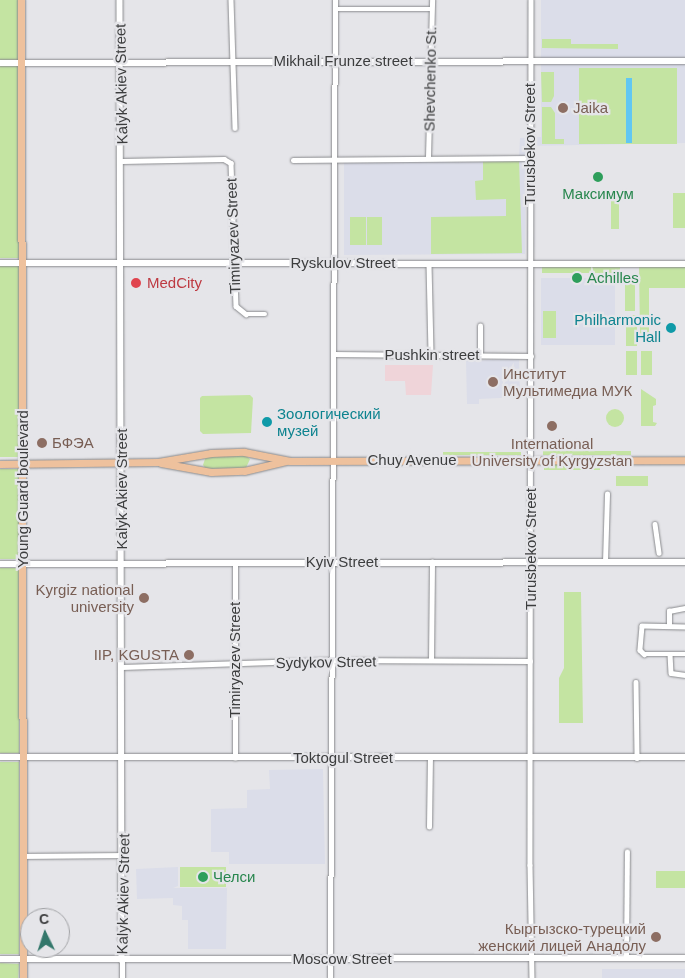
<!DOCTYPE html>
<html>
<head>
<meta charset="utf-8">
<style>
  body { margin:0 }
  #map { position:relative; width:685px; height:978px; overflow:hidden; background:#e5e5e9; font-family:Arial,sans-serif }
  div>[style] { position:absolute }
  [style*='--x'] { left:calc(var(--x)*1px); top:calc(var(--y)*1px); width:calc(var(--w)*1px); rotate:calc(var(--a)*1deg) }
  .built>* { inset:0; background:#dbdde9; transform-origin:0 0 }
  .industrial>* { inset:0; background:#efd4d9 }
  .green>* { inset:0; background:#c4e4a2; transform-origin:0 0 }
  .round { border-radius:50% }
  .water>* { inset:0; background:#61c7f2; transform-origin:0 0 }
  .roads { filter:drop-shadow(0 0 1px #898a8d) drop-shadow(0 0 1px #898a8d) }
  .minor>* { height:4.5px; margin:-2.25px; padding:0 2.25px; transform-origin:2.25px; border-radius:2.25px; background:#fff }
  .tertiary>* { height:5.5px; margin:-2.75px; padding:0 2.75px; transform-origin:2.75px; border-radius:2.75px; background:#fff }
  .secondary>* { height:6px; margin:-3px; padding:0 3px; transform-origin:3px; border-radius:3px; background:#fff }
  .primary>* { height:7px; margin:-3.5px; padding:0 3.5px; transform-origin:3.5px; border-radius:3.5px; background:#eec19d }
  .dots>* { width:14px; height:14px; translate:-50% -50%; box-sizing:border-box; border:2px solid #e5e5e9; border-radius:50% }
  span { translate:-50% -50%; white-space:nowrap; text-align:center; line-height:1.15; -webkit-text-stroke:4.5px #e5e5e9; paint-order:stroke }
  .street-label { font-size:15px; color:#3c3d3e }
  .education-label { font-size:15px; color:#785e54 }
  .left { translate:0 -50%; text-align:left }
  .right { translate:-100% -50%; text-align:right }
  .leisure-label { font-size:15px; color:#27864d }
  .health-label { font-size:15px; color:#be3a42 }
  .culture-label { font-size:15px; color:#0d838f }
  .north { position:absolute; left:20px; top:908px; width:50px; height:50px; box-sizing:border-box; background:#e5e5e9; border:1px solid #a1a2a5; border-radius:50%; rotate:356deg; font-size:14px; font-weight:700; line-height:20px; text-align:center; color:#3c3d3e }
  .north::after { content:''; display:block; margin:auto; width:18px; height:22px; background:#33776b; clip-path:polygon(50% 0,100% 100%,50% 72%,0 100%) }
</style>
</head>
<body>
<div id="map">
  <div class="built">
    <div style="clip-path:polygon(541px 0,685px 0,685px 143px,526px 146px,525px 254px,344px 255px,344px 160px,519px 159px,520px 138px,541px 137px)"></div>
    <div style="left:541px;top:278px;width:74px;height:67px"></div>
    <div style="clip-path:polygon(519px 359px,520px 397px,479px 399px,479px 404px,467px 404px,466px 361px)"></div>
    <div style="clip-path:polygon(323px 769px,325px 864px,229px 864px,229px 852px,211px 852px,211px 809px,247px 808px,247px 790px,270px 789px,269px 770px)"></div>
    <div style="clip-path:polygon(178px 867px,178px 886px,173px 888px,227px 888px,226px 949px,188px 949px,188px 920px,182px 920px,182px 906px,173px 905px,173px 898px,137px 899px,136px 869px)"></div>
    <div style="left:602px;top:969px;width:83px;height:9px"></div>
  </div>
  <div class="industrial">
    <div style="clip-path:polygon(385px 365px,433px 365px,431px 395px,406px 395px,405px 381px,385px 381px)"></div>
  </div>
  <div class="green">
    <div style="left:0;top:0;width:20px;height:60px"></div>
    <div style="clip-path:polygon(542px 39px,571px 39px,571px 44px,618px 44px,618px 49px,542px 48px)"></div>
    <div style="left:0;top:66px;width:20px;height:192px"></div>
    <div style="left:579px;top:68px;width:98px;height:76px"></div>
    <div style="clip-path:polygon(541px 72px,554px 72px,554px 96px,551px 102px,542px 102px)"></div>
    <div style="clip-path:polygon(542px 107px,551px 107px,555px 113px,555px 139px,564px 139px,564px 144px,542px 144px)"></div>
    <div style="clip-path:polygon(483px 158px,519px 159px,522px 253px,431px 254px,431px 217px,506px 216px,506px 199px,476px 200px,475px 181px,483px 180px)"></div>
    <div style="left:611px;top:190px;width:8px;height:39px"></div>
    <div style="left:673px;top:193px;width:12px;height:35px"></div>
    <div style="left:350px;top:217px;width:16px;height:28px"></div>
    <div style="left:367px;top:217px;width:15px;height:28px"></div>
    <div style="left:0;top:266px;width:20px;height:191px"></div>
    <div style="clip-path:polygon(639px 266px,685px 266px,685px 288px,649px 288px,649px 333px,645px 336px,640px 333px)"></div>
    <div style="left:542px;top:267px;width:78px;height:6px"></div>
    <div style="left:625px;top:277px;width:10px;height:34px"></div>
    <div style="left:543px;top:311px;width:13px;height:27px"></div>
    <div style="left:626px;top:315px;width:11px;height:31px"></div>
    <div style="left:626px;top:351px;width:11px;height:24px"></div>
    <div style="left:641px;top:351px;width:11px;height:24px"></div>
    <div style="clip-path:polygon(641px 389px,656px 399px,656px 405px,653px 406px,653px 422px,657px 423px,655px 426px,641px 426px)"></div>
    <div style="clip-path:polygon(250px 395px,253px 398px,251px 433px,203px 434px,200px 431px,200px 398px,202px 396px)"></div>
    <div class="round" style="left:606px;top:409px;width:18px;height:18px"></div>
    <div style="left:631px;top:451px;width:4px;height:88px;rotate:90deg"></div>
    <div style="left:443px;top:452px;width:78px;height:3px"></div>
    <div style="clip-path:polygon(243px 454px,250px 459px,246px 468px,206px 469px,203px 465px,206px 456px)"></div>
    <div style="left:544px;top:464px;width:56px;height:6px"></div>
    <div style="left:0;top:469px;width:19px;height:90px"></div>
    <div style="left:616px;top:476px;width:32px;height:10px"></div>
    <div style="left:0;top:568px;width:19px;height:185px"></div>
    <div style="clip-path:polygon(564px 592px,581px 592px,583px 723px,559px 723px,559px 678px,564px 668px)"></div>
    <div style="left:0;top:762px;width:19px;height:192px"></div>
    <div style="left:180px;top:867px;width:46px;height:20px"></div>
    <div style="left:685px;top:871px;width:17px;height:29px;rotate:90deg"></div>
    <div style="left:0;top:963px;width:19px;height:15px;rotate:3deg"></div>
  </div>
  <div class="water">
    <div style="left:626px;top:78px;width:6px;height:65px"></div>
  </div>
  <div class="roads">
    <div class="minor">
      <div style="--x:231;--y:0;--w:128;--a:88.2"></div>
      <div style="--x:531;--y:0;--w:865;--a:90.07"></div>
      <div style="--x:530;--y:865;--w:113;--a:89"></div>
      <div style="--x:335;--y:9;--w:97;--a:0"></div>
      <div style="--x:428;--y:157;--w:157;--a:-88.5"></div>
      <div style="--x:293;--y:160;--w:237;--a:-0.5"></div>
      <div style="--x:122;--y:161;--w:102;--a:-1.1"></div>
      <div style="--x:224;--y:159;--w:8;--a:30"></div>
      <div style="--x:231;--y:163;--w:143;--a:88"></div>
      <div style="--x:236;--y:306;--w:13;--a:39"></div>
      <div style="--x:246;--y:314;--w:19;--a:0"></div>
      <div style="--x:429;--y:264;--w:91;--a:88.7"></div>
      <div style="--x:333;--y:354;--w:198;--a:0.6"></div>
      <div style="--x:480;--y:355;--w:29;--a:-90"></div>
      <div style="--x:655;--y:524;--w:29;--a:82"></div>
      <div style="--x:605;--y:562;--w:68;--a:-88.3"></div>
      <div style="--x:669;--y:626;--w:15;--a:-90"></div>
      <div style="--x:669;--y:611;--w:16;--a:-11"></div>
      <div style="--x:685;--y:627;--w:43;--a:-178.7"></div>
      <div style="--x:642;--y:626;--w:24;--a:95"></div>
      <div style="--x:640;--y:650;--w:6;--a:45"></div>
      <div style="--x:644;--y:654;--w:41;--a:0"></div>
      <div style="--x:670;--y:654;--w:19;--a:87"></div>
      <div style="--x:671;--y:673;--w:14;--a:8"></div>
      <div style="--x:431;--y:660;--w:98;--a:-89.4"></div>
      <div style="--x:122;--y:667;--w:210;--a:-1.9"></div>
      <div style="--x:332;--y:660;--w:198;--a:0.3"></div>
      <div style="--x:636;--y:682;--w:76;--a:89.2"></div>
      <div style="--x:235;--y:758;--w:195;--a:-90"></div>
      <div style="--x:429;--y:827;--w:68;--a:-89.2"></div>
      <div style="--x:22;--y:856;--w:102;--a:-0.6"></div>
      <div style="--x:626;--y:958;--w:106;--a:-89.5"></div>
      <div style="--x:122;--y:978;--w:18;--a:-90"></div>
      <div style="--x:330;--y:978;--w:978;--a:-89.71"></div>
    </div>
    <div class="tertiary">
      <div style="--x:120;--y:0;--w:960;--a:89.88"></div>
      <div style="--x:0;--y:263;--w:685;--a:0.08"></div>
    </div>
    <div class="secondary">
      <div style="--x:0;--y:63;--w:685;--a:-0.17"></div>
      <div style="--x:0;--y:564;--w:685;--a:-0.17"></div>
      <div style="--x:0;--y:757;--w:685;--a:0"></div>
      <div style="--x:0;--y:959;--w:685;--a:-0.08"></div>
    </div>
    <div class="primary">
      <div style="--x:21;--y:0;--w:978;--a:89.88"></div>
      <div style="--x:161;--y:463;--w:51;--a:10.2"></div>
      <div style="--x:211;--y:472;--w:33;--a:-2"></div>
      <div style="--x:244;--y:471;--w:43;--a:-13.4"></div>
      <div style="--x:0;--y:464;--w:158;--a:-0.7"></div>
      <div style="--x:158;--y:462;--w:54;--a:-9.6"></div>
      <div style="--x:211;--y:453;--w:33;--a:-2"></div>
      <div style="--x:244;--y:452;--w:47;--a:11.1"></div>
      <div style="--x:290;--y:461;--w:395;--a:-0.1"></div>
    </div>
  </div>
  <div class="dots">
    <div style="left:563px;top:108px;background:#8d6e63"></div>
    <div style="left:598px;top:177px;background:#2e9e5b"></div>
    <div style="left:577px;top:278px;background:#2e9e5b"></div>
    <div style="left:136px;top:283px;background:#e0444e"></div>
    <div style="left:671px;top:328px;background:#0f9aa8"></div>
    <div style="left:493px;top:382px;background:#8d6e63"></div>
    <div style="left:267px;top:422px;background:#0f9aa8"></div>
    <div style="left:552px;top:426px;background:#8d6e63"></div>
    <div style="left:42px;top:443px;background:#8d6e63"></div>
    <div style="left:144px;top:598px;background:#8d6e63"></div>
    <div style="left:189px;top:655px;background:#8d6e63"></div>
    <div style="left:203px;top:877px;background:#2e9e5b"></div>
    <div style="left:656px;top:937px;background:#8d6e63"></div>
  </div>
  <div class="street-label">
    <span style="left:343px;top:61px">Mikhail Frunze street</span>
    <span style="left:430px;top:79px;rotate:-89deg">Shevchenko St.</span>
    <span style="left:121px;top:84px;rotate:-91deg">Kalyk Akiev Street</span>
    <span style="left:530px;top:144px;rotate:-90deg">Turusbekov Street</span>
    <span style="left:233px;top:236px;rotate:-92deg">Timiryazev Street</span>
    <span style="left:343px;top:263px">Ryskulov Street</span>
    <span style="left:432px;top:355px">Pushkin street</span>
    <span style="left:412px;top:460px">Chuy Avenue</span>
    <span style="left:23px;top:489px;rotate:-90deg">Young Guard boulevard</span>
    <span style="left:122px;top:489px;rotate:-90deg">Kalyk Akiev Street</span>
    <span style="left:531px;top:549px;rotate:-90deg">Turusbekov Street</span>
    <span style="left:342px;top:562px">Kyiv Street</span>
    <span style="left:235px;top:660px;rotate:-90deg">Timiryazev Street</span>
    <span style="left:326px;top:662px;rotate:-1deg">Sydykov Street</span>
    <span style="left:343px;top:758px">Toktogul Street</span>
    <span style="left:123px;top:894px;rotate:-89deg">Kalyk Akiev Street</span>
    <span style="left:342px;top:959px">Moscow Street</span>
  </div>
  <div class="education-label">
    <span class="left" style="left:573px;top:108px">Jaika</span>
    <span class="left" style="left:503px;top:382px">Институт<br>Мультимедиа МУК</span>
    <span class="left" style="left:52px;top:443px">БФЭА</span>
    <span style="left:552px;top:452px">International<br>University of Kyrgyzstan</span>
    <span class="right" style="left:134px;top:598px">Kyrgiz national<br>university</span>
    <span class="right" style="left:179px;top:655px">IIP, KGUSTA</span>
    <span class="right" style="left:646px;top:937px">Кыргызско-турецкий<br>женский лицей Анадолу</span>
  </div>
  <div class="leisure-label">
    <span style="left:598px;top:194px">Максимум</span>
    <span class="left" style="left:587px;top:278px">Achilles</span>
    <span class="left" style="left:213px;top:877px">Челси</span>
  </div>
  <div class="health-label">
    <span class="left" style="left:147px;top:283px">MedCity</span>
  </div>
  <div class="culture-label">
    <span class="right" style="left:661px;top:328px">Philharmonic<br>Hall</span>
    <span class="left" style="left:277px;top:422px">Зоологический<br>музей</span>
  </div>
  <div class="north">С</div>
</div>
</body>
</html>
